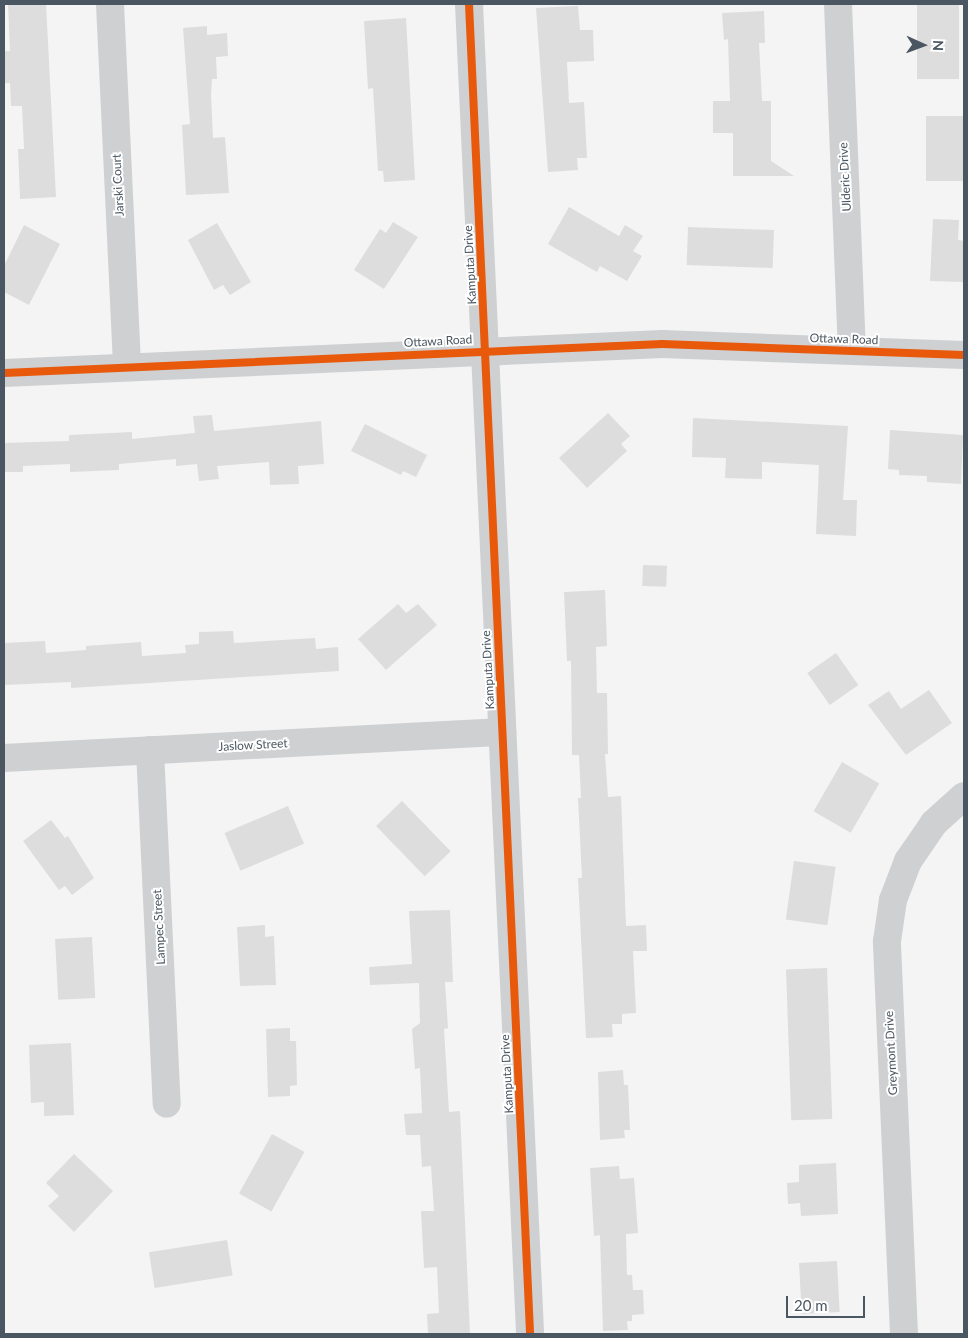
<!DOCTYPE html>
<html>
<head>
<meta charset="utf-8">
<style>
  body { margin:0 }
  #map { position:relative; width:968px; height:1338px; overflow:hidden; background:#f4f4f4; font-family:Lato,sans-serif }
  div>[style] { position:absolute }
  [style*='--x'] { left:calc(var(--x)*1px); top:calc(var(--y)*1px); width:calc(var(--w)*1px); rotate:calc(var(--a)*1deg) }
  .building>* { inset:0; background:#ddddde; transform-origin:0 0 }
  .minor>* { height:28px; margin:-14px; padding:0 14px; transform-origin:14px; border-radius:14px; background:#ced0d2 }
  .cycleway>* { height:8px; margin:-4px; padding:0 4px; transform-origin:4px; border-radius:4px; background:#e8590c }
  span { translate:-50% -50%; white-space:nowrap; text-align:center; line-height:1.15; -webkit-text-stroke:4px #fff; paint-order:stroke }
  .street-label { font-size:12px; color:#4a5661 }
  .frame { position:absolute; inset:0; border:5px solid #4a5661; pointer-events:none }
  .north { position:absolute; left:898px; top:20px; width:50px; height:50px; -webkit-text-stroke:4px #fff; paint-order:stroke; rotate:92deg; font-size:14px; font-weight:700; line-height:20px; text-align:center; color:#4a5661 }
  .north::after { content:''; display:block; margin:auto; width:18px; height:22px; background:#4a5661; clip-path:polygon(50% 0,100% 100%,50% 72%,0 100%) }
  .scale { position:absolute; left:786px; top:1296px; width:79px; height:22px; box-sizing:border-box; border:2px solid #4a5661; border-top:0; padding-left:6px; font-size:15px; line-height:18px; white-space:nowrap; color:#4a5661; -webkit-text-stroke:4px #fff; paint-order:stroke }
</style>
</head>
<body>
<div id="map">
  <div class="building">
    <div style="clip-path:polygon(8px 4px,46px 4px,56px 197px,20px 199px,18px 149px,24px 149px,22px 106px,11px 106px,10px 83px,4px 83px,4px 51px,10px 51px)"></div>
    <div style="left:917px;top:4px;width:42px;height:75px"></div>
    <div style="clip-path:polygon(578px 6px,580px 30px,593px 30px,594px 61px,567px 62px,569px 103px,584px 102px,587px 158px,577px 158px,578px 170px,548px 172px,536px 8px)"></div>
    <div style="clip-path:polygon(764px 11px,765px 43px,759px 43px,762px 101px,771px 101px,771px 161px,794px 176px,733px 176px,733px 133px,713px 133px,713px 101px,730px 101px,728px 39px,724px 40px,722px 13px)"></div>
    <div style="clip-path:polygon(406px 18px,415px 180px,384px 182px,383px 171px,378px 171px,373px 88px,368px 89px,364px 21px)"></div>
    <div style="clip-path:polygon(207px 26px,207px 35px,227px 33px,228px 56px,216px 57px,217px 79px,212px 79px,211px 94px,213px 138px,225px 137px,229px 193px,186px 195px,182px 125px,190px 124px,183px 28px)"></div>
    <div style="left:964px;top:116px;width:65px;height:38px;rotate:90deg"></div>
    <div style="clip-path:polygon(569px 207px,619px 236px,625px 225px,643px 236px,633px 251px,642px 256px,627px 281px,600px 266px,597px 272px,548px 244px)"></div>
    <div style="clip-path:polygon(933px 219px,959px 220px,958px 240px,964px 241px,964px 282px,930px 281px)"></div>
    <div style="clip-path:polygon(393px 222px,418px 237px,384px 289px,354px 270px,380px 229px,386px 233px)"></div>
    <div style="clip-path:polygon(217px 223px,251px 282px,230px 295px,223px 285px,214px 290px,188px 240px)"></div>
    <div style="clip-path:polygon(24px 225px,60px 244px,29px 305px,4px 292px,4px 266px)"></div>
    <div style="left:688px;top:227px;width:86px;height:38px;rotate:2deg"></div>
    <div style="clip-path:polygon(608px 413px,630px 436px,621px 444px,627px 451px,587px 488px,559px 458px)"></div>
    <div style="clip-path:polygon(212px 415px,214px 431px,321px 421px,324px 464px,298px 466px,299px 484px,270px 485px,269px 462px,217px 466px,219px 479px,199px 481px,197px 464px,176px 466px,176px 459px,119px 464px,119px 470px,70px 472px,70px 464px,23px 466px,23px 472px,4px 472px,4px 443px,69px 441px,69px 435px,132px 432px,132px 439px,195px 433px,193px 416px)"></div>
    <div style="clip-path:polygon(693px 418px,848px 426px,843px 500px,857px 500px,856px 536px,816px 534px,819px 465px,762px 462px,762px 479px,725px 478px,726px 458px,692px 457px)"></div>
    <div style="clip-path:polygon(365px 424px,427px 455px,416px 477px,403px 471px,401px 475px,351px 451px)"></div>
    <div style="clip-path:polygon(890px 430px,963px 435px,961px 484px,927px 482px,927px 476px,899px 475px,899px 470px,888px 469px)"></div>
    <div style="left:643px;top:565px;width:24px;height:21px;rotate:2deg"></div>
    <div style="clip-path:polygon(605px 590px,607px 646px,596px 647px,597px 693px,607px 693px,608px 754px,605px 754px,608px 797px,621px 796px,626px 926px,646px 925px,647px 951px,633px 951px,636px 1013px,622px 1014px,622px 1024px,612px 1024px,613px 1037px,586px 1038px,578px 878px,582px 878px,578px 798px,581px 798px,579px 755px,572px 755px,571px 661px,567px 661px,564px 592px)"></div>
    <div style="clip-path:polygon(398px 604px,406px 613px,418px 604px,437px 625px,386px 670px,358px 639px)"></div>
    <div style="clip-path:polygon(233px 631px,234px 643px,315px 638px,316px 649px,338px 647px,339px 671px,71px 688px,71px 682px,4px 685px,4px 643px,45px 641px,46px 653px,86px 650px,86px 646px,141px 642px,142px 656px,186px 653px,185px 645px,199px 644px,199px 632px)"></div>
    <div style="left:836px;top:653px;width:39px;height:35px;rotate:55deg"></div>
    <div style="clip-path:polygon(929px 690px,952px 723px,906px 755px,868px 705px,889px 691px,901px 709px)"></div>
    <div style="left:842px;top:762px;width:43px;height:57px;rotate:30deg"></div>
    <div style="left:402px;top:801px;width:70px;height:36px;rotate:46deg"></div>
    <div style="left:288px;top:806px;width:41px;height:69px;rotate:67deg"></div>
    <div style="clip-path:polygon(51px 820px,65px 838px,68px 836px,94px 878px,72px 895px,65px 886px,59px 890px,23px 841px)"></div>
    <div style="left:794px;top:861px;width:42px;height:59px;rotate:8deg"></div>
    <div style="clip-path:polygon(450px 910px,453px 982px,445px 982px,448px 1028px,444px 1029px,449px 1112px,460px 1111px,470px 1334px,428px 1334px,427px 1314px,439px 1313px,437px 1267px,424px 1268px,421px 1211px,434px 1211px,431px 1166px,422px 1167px,420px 1135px,406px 1135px,404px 1114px,422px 1113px,420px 1068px,415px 1069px,412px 1029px,420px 1023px,419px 983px,370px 985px,369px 967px,412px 964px,409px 911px)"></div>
    <div style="clip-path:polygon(265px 925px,265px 937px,274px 936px,276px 985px,240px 986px,237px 927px)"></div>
    <div style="left:92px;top:937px;width:61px;height:37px;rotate:87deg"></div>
    <div style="left:827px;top:968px;width:151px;height:41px;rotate:88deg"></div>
    <div style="clip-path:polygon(290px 1028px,290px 1041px,296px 1041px,297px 1085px,290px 1086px,290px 1096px,268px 1097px,266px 1029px)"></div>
    <div style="clip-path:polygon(71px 1043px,74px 1115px,44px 1116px,44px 1102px,31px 1103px,29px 1045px)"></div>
    <div style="clip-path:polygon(623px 1070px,624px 1085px,628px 1085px,630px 1130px,624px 1130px,625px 1138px,600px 1140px,598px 1072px)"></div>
    <div style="left:272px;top:1134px;width:37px;height:68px;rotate:29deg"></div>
    <div style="clip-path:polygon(74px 1154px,113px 1191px,74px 1232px,48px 1206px,59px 1196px,46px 1183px)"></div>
    <div style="clip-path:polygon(836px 1163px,838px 1214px,801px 1216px,800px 1203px,788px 1204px,787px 1183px,799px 1182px,799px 1165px)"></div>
    <div style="clip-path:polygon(619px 1166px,620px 1179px,634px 1178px,638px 1233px,626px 1234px,627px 1275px,632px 1275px,633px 1290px,643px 1290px,644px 1314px,632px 1315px,632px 1321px,627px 1321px,628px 1330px,603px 1331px,600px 1235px,594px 1236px,590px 1168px)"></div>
    <div style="left:227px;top:1240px;width:36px;height:79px;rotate:81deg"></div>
    <div style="left:837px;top:1261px;width:51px;height:38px;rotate:87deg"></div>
  </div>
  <div class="minor">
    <div style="--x:110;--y:4;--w:363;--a:87.3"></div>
    <div style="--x:469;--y:4;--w:1331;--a:87.37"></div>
    <div style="--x:838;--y:4;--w:346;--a:87.7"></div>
    <div style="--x:4;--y:373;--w:659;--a:-2.52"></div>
    <div style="--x:662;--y:344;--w:302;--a:2.1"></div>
    <div style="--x:150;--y:750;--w:354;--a:87.3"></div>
    <div style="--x:4;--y:758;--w:499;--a:-3"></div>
    <div style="--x:904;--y:1334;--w:393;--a:-92.5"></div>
    <div style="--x:887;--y:941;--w:41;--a:-81.7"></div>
    <div style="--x:893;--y:900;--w:42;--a:-69"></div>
    <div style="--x:908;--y:861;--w:46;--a:-55.6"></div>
    <div style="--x:934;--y:823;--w:40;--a:-42"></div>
  </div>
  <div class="cycleway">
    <div style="--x:469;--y:4;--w:1331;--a:87.37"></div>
    <div style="--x:4;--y:373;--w:659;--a:-2.52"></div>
    <div style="--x:662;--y:344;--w:302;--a:2.1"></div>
  </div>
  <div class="street-label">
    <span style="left:845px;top:177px;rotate:-93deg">Ulderic Drive</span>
    <span style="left:118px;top:185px;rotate:-93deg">Jarski Court</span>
    <span style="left:470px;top:265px;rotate:-93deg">Kamputa Drive</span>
    <span style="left:844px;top:339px;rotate:2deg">Ottawa Road</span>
    <span style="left:438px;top:341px;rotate:-3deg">Ottawa Road</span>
    <span style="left:488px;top:670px;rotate:-93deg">Kamputa Drive</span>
    <span style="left:253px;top:745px;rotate:-3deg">Jaslow Street</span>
    <span style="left:159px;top:927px;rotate:-93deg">Lampec Street</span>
    <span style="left:891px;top:1053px;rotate:-93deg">Greymont Drive</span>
    <span style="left:507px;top:1074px;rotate:-93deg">Kamputa Drive</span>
  </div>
  <div class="frame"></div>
  <div class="north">N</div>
  <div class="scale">20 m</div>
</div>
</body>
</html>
